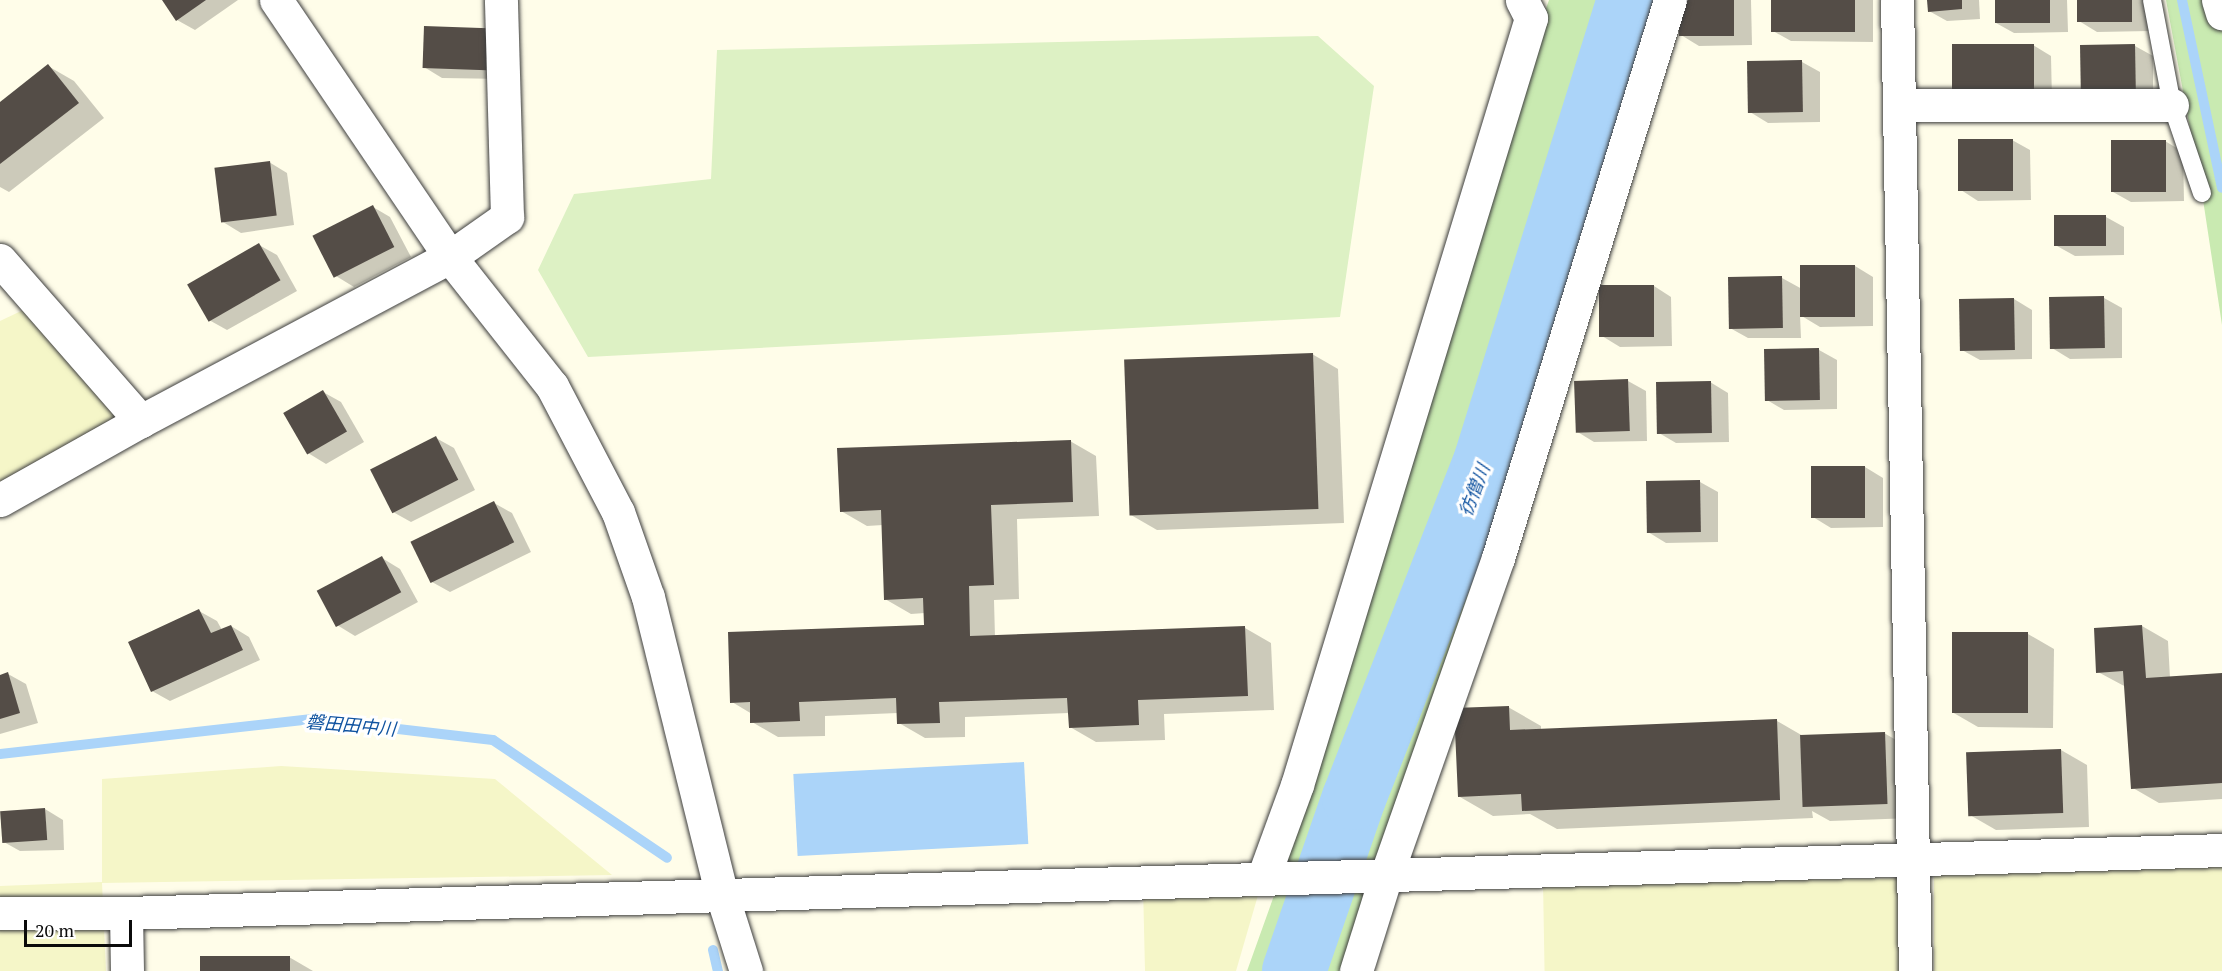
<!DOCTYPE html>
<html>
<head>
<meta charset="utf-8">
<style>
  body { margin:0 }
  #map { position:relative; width:2222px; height:971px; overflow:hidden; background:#fffde9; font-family:"PT Serif","Noto Sans JP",serif }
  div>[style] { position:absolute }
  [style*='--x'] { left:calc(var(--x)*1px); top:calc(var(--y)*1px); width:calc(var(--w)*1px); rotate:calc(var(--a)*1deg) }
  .farmland>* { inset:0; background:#f5f6c8; transform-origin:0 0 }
  .green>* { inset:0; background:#c9eab1 }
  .pitch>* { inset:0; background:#ddf1c4 }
  .water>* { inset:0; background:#abd4f9; transform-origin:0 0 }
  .shadow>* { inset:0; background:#0003 }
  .stream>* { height:10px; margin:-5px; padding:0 5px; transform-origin:5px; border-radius:5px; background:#abd4f9 }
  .river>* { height:64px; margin:-32px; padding:0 32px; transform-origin:32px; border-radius:32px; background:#abd4f9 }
  .building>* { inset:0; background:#544d47; transform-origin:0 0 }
  .roads { filter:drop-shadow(0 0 2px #3e3e3e) drop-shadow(0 0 2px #3e3e3e) }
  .service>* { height:18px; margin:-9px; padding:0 9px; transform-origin:9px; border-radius:9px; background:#fff }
  .minor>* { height:33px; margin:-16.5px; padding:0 16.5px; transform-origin:16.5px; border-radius:16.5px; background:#fff }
  .tertiary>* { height:33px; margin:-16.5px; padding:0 16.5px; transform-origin:16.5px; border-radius:16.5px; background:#fff }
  span { translate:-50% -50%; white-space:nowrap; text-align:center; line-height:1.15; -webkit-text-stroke:6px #fff; paint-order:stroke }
  .water-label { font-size:18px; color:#1053a0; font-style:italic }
  .scale { position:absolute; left:24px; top:920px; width:108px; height:27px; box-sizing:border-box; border:3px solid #0b0b0b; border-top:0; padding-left:8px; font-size:18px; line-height:21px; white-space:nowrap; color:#0b0b0b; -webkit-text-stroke:4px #fff; paint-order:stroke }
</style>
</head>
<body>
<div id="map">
  <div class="farmland">
    <div style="clip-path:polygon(38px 303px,141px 421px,0 491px,0 321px)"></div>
    <div style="clip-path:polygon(281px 766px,495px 779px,612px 875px,102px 883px,106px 971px,0 971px,0 886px,102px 882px,102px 779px)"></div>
    <div style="left:2222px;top:853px;width:118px;height:288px;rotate:90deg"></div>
    <div style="clip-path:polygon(1263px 878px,1236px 971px,1145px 971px,1143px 885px)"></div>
    <div style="left:1908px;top:878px;width:93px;height:365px;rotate:89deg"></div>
  </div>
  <div class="green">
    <div style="clip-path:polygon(1549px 0,1670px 0,1342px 971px,1247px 971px,1315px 781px,1453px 269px)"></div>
    <div style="clip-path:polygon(2166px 0,2222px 0,2222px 325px,2202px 193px)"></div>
  </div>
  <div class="pitch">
    <div style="clip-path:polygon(1318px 36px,1374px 86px,1340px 317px,588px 357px,538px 270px,574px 194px,711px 179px,717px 50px)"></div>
  </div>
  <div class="water">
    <div style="left:1024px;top:762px;width:82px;height:231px;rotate:87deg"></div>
  </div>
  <div class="shadow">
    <div style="clip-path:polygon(164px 0,238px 0,195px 30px,177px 20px)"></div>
    <div style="clip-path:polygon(1681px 0,1751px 0,1752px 45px,1699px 46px,1681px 35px)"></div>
    <div style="clip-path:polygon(1773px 0,1873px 0,1873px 42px,1791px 41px,1773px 31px)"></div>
    <div style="clip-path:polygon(1929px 0,1979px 0,1980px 19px,1947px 21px,1929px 11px)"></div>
    <div style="clip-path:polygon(1996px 0,2067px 0,2068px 32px,2014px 33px,1996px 23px)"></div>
    <div style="clip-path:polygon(2078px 0,2150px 0,2150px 31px,2097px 32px,2079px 21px)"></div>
    <div style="clip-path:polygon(425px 27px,505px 79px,442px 78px,424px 67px)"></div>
    <div style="clip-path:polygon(2033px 45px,2051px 56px,2052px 101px,1972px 101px)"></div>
    <div style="clip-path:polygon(2135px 46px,2153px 56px,2153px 105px,2100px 106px)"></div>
    <div style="clip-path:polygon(1802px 62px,1820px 72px,1820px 122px,1768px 123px,1750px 112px)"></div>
    <div style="clip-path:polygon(48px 66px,74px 81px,104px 118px,9px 192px,0 187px,0 104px)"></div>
    <div style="clip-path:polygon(2012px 140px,2030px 150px,2031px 200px,1978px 201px,1961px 190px)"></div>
    <div style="clip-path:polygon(2165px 141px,2183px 152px,2184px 201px,2131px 202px,2113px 192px)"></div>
    <div style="clip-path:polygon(269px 162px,287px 173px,294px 225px,241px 233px,223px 222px)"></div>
    <div style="clip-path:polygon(373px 207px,390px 217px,411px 257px,354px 287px,336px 276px)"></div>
    <div style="clip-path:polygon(2106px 217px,2124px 227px,2124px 255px,2075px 256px,2057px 246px)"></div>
    <div style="clip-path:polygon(259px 245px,277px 255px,297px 291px,227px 330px,209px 320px)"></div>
    <div style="clip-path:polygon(1855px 266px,1873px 277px,1873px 326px,1820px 327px,1800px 315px,1801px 338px,1748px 338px,1730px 328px,1782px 278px,1802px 289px)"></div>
    <div style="clip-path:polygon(1654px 286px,1671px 297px,1672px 346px,1620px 347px,1602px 336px)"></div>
    <div style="clip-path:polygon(2104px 298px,2122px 308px,2122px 358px,2070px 359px,2052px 348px)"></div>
    <div style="clip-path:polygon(2014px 299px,2032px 310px,2032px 359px,1980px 360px,1962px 350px)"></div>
    <div style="clip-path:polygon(1819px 350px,1837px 360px,1837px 409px,1784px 410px,1767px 400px)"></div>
    <div style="clip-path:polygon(1312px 354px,1338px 369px,1344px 523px,1157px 530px,1131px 515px)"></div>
    <div style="clip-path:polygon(1628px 381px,1646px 391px,1647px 441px,1594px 442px,1576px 431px)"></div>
    <div style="clip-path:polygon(1710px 382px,1728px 393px,1729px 442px,1676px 443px,1659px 433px)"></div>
    <div style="clip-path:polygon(323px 392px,341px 402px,364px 442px,326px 464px,308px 453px)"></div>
    <div style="clip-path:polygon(436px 438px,454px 448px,475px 490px,411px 522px,393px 512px)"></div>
    <div style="clip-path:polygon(1070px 441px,1096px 456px,1099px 516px,1017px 519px,1019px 599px,994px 600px,995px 637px,1245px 628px,1271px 643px,1274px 710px,1164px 714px,1165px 740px,1096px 742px,1070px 727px,1069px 713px,965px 717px,965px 737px,925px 738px,899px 723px,898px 713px,825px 716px,825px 736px,778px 737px,752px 722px,752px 714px,732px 702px,926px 626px,925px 613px,911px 614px,885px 599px,883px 525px,867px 526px,841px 511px)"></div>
    <div style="clip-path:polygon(1865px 467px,1883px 478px,1883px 527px,1831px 528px,1813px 517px)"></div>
    <div style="clip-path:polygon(1700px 482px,1718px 492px,1718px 542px,1666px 543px,1648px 532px)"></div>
    <div style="clip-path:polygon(494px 503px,512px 513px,531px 552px,450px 592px,432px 582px)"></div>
    <div style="clip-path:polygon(382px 558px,400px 569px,418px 602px,355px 636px,337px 625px,319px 592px)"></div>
    <div style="clip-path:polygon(199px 611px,217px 621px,222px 630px,231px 626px,249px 637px,260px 660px,170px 701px,152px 691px)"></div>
    <div style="clip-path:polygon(2142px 626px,2168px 641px,2170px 678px,2222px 675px,2222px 799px,2159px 803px,2133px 788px,2126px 687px,2098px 672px)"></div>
    <div style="clip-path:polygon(1953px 633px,2028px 634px,2054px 649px,2053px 728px,1978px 727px,1952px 712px)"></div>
    <div style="clip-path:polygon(8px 674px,26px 684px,38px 723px,0 734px,0 676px)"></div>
    <div style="clip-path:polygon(1508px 707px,1541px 726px,1541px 730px,1777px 721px,1803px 736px,1884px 733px,1910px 748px,1913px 818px,1830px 821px,1812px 811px,1813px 818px,1557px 829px,1530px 814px,1493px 816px,1460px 797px)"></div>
    <div style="clip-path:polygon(2061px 750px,2087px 765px,2089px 827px,1996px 830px,1970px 815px)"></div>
    <div style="clip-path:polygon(45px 809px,63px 820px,64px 850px,20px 851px,2px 841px)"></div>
    <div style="clip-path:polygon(289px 957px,313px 971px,201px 971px)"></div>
  </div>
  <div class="stream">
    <div style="--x:2182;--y:0;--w:192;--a:78"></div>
    <div style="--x:0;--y:754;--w:314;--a:-6.4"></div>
    <div style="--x:312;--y:719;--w:182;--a:6.6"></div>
    <div style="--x:493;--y:740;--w:210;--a:34.1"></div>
    <div style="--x:713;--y:950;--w:22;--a:77"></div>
  </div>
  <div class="river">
    <div style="--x:1294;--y:971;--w:183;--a:-70.9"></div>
    <div style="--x:1354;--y:798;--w:364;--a:-68.7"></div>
    <div style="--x:1486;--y:459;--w:481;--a:-72.7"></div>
  </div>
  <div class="building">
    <div style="clip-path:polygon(162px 0,206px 0,176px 21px)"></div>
    <div style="left:1679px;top:0;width:55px;height:36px"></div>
    <div style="left:1771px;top:0;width:84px;height:32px"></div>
    <div style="clip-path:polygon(1927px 0,1962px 0,1962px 9px,1928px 12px)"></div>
    <div style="left:1995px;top:0;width:55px;height:23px"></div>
    <div style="left:2077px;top:0;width:55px;height:22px"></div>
    <div style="left:424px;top:26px;width:64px;height:42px;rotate:2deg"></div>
    <div style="left:2034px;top:44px;width:47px;height:82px;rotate:90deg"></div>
    <div style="left:2135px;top:44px;width:52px;height:55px;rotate:89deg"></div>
    <div style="left:1802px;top:60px;width:52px;height:55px;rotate:89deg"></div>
    <div style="clip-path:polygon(48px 64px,79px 103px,0 164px,0 102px)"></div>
    <div style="left:2013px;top:139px;width:52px;height:55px;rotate:90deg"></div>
    <div style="left:2166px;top:140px;width:52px;height:55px;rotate:90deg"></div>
    <div style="left:270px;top:161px;width:55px;height:56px;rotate:83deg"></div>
    <div style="left:373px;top:205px;width:47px;height:68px;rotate:63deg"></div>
    <div style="left:2106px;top:215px;width:31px;height:52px;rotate:90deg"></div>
    <div style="left:259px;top:243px;width:43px;height:83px;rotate:60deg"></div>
    <div style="left:1800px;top:265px;width:55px;height:52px"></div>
    <div style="left:1782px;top:276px;width:52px;height:54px;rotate:89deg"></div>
    <div style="left:1599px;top:285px;width:55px;height:52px"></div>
    <div style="left:2104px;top:296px;width:52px;height:55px;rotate:89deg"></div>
    <div style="left:2014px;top:298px;width:52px;height:55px;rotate:89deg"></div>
    <div style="left:1819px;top:348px;width:52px;height:55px;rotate:89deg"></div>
    <div style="left:1313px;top:353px;width:156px;height:189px;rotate:88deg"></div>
    <div style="left:1628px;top:379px;width:52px;height:54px;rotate:88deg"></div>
    <div style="left:1711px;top:381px;width:52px;height:55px;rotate:89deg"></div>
    <div style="left:323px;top:390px;width:48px;height:46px;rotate:60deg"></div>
    <div style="left:436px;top:436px;width:49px;height:74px;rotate:63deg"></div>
    <div style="clip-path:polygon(1071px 440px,1073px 502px,991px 505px,994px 585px,969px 586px,970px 636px,1245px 626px,1248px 696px,1138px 700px,1139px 725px,1069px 728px,1067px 698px,939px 702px,940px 723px,897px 724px,896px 698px,799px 702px,800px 721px,750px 723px,750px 702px,730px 703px,728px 632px,924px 625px,923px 598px,884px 600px,881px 510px,840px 512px,837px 448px)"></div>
    <div style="left:1811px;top:466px;width:54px;height:52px"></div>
    <div style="left:1700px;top:480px;width:52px;height:54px;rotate:89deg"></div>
    <div style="left:494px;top:501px;width:46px;height:93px;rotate:64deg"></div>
    <div style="left:382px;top:556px;width:41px;height:74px;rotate:62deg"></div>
    <div style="clip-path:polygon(199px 609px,211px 633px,231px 625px,243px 650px,151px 692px,128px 642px)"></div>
    <div style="clip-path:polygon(2142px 625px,2146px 678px,2222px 673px,2222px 783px,2131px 789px,2123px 671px,2096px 673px,2094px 628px)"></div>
    <div style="left:1952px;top:632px;width:76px;height:81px"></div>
    <div style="clip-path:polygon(8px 672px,20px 713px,0 719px,0 675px)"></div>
    <div style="clip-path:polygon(1509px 706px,1510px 730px,1777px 719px,1780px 800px,1522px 811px,1521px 794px,1458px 797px,1454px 708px)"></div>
    <div style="left:1885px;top:732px;width:72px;height:85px;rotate:88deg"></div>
    <div style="left:2061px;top:749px;width:64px;height:95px;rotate:88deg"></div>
    <div style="left:45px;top:808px;width:32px;height:45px;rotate:86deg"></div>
    <div style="left:200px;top:956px;width:90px;height:15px"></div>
  </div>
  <div class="roads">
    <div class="service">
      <div style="--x:2152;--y:0;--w:107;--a:79.2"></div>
      <div style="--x:2172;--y:105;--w:93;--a:71.2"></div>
    </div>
    <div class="minor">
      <div style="--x:276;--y:0;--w:310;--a:55.9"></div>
      <div style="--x:450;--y:257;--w:164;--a:51.7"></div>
      <div style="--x:552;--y:386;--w:142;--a:62.4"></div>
      <div style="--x:618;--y:512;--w:90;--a:70.6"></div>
      <div style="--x:648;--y:597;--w:307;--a:76.1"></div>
      <div style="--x:722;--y:895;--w:80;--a:72.5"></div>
      <div style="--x:1897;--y:0;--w:971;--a:88.94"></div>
      <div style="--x:2218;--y:0;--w:14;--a:73"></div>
      <div style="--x:1899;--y:105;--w:273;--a:0"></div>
      <div style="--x:0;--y:260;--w:214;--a:48.8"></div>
      <div style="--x:0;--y:500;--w:162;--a:-29.3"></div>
      <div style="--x:141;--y:421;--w:350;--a:-28"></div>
      <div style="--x:450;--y:257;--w:70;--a:-35.1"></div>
      <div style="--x:507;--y:217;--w:217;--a:-91.6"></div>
      <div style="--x:1263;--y:878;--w:99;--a:-69.9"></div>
      <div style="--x:1297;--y:785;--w:802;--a:-73.03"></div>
      <div style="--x:1531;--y:18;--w:20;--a:-117"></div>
      <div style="--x:126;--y:913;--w:58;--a:89"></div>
      <div style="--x:1356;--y:971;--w:100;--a:-72.5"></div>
      <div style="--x:1386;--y:876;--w:337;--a:-70.6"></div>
      <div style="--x:1498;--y:558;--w:584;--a:-72.87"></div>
    </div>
    <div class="tertiary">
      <div style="--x:0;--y:913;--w:126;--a:0"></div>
      <div style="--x:126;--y:913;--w:2097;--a:-1.72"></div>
    </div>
  </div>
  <div class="water-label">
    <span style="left:1474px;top:490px;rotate:-69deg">彷僧川</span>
    <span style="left:351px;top:725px;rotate:5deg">磐田田中川</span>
  </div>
  <div class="scale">20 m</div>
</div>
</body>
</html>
